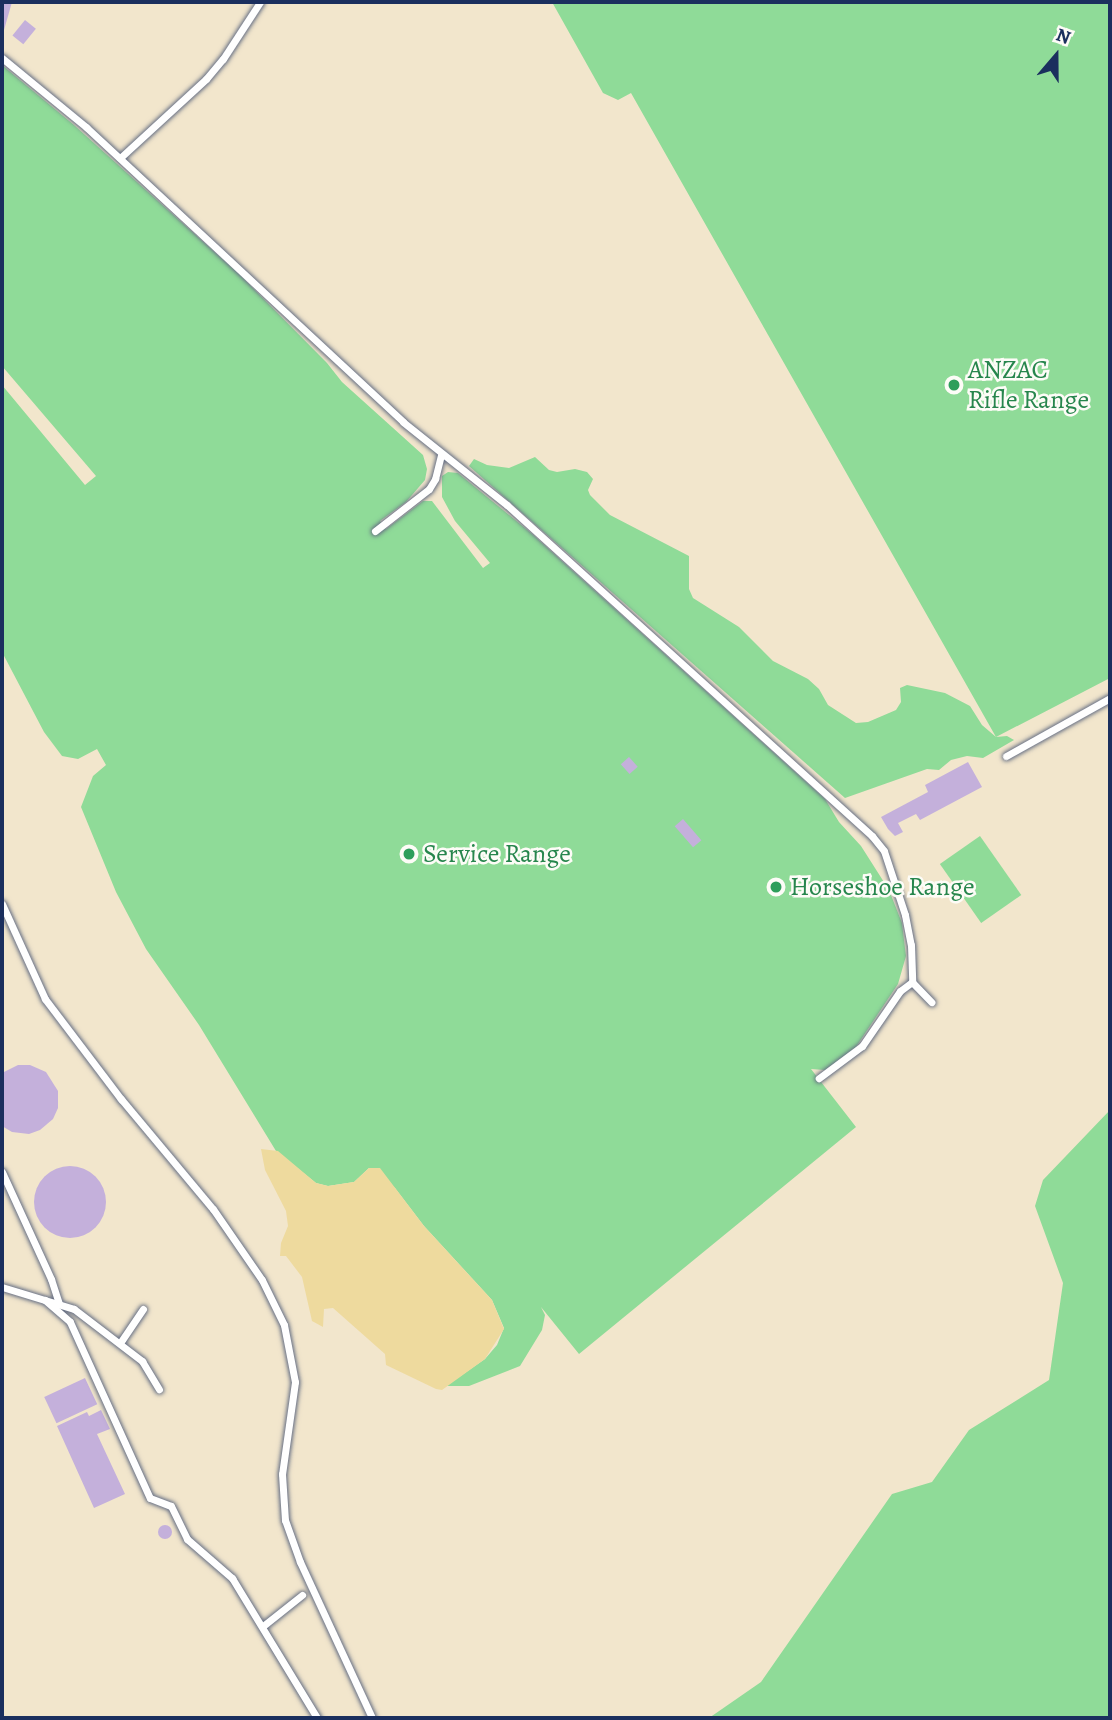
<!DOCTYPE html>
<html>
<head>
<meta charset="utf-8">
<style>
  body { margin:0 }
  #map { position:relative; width:1112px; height:1720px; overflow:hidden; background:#f2e6cc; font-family:Alegreya,serif }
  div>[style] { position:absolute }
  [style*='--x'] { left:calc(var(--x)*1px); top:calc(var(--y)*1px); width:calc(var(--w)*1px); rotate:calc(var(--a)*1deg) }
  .green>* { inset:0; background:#8fdb98; transform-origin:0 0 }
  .sand>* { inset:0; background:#eeda9e }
  .building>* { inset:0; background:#c4b0db; transform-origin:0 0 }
  .round { border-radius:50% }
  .roads { filter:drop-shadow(0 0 2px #666f84) drop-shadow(0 0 2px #666f84) }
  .service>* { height:7px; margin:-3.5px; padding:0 3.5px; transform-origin:3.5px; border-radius:3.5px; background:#fff }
  .dots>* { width:19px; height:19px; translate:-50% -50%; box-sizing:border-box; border:4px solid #fdfcf7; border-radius:50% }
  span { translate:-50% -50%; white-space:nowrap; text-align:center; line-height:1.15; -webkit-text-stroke:5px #fdfcf7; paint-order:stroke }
  .leisure-label { font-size:26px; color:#27864d }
  .left { translate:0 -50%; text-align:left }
  .frame { position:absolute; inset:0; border:4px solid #1b2f5e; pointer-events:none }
  .north { position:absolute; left:1021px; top:21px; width:70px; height:70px; -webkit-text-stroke:5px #fdfcf7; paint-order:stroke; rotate:20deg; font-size:19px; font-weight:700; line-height:28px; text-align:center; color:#1b2f5e }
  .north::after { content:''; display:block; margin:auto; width:24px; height:32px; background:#1b2f5e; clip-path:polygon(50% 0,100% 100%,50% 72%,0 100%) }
</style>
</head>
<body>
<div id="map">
  <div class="green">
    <div style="clip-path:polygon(552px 2px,1110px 2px,1110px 678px,996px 737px,1007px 736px,1014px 740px,983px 758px,967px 756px,951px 760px,939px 770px,927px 769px,845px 798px,469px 466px,474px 459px,487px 465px,509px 468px,535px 457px,549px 470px,557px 472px,575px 469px,587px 472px,593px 479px,588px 490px,590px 495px,610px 515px,689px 556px,689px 589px,693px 598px,739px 627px,773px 661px,808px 679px,819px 689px,828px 705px,856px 723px,868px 722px,896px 710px,901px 702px,900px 688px,907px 685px,945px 693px,970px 706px,982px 725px,996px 737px,631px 93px,618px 100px,603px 93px)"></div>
    <div style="clip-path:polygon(2px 65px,74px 125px,241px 276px,327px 363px,342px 382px,423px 455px,427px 469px,425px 480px,406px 502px,380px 521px,386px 529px,423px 501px,432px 501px,483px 568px,490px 563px,455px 521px,442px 497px,442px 476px,448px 472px,458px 473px,531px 533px,825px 799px,839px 822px,861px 846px,889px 890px,902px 923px,904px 940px,906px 956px,898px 984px,856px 1047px,825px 1070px,811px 1069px,856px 1127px,579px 1354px,541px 1307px,545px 1315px,542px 1330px,520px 1366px,469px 1386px,446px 1386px,485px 1359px,497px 1345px,504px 1328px,492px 1300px,424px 1226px,395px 1188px,369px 1168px,354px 1182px,328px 1186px,316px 1183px,276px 1151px,199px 1025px,146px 949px,116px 892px,81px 807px,93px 776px,106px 765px,97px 749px,78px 759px,62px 756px,44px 732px,2px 652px,2px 385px,85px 485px,96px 476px,2px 366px)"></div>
    <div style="left:980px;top:836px;width:72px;height:49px;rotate:55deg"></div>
    <div style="clip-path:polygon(1110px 1110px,1110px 1718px,709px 1718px,761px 1682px,892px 1494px,932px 1482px,969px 1430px,1049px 1380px,1063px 1283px,1035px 1206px,1043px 1180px)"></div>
  </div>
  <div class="sand">
    <div style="clip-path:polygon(261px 1149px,278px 1151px,316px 1183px,328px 1186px,354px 1182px,369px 1168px,380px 1168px,424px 1226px,492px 1300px,504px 1329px,485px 1359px,442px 1390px,436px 1389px,386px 1365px,385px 1354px,333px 1308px,324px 1309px,323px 1327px,312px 1321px,302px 1277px,286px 1256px,280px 1256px,281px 1243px,288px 1226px,286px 1211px,265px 1170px)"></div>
  </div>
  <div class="building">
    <div style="clip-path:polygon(2px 2px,12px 2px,4px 30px,2px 29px)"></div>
    <div style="left:25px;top:20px;width:14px;height:20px;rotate:39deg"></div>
    <div style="left:629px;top:757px;width:13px;height:11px;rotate:48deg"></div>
    <div style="clip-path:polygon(968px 762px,982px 787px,920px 820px,916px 814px,898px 823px,903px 832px,895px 836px,888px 829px,881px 817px,928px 792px,925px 785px)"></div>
    <div style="left:683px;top:819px;width:28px;height:11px;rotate:49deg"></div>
    <div style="clip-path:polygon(18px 1065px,30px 1065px,46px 1072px,58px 1091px,58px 1108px,53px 1119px,40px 1130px,29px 1134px,12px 1132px,2px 1126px,2px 1073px)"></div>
    <div class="round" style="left:34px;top:1166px;width:72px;height:72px"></div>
    <div style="left:85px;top:1378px;width:29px;height:45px;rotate:65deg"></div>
    <div style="clip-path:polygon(101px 1410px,110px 1429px,97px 1434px,125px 1494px,94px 1508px,57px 1426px,87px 1412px,89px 1416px)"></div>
    <div class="round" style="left:158px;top:1525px;width:14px;height:14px"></div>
  </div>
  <div class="roads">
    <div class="service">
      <div style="--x:2;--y:58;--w:109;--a:39.4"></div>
      <div style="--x:86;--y:127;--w:433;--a:42.9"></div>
      <div style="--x:403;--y:422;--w:133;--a:38.6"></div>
      <div style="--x:507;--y:505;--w:493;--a:42.2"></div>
      <div style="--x:872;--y:836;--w:19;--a:51"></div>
      <div style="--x:884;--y:851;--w:67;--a:71.8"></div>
      <div style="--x:905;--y:915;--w:31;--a:79"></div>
      <div style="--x:911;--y:945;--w:37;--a:88"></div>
      <div style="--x:912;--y:982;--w:15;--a:143"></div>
      <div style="--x:900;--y:991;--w:67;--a:124.6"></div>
      <div style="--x:862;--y:1046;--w:54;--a:143.3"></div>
      <div style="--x:120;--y:158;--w:117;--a:-42.6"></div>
      <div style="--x:206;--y:79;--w:26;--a:-50"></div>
      <div style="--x:223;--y:59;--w:68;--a:-57"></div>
      <div style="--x:375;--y:531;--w:68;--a:-37.9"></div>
      <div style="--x:429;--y:489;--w:12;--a:-59"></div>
      <div style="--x:435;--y:479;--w:25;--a:-76"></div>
      <div style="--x:1006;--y:756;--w:119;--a:-29.1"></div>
      <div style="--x:2;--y:904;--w:104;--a:65.6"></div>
      <div style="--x:45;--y:999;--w:126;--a:52.8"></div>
      <div style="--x:121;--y:1099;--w:143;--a:50.1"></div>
      <div style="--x:213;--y:1209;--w:86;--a:55.4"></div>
      <div style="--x:262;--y:1280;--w:50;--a:63.9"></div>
      <div style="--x:284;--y:1325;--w:58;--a:79.1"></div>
      <div style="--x:295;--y:1382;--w:93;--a:98"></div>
      <div style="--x:282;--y:1474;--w:46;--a:86.3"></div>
      <div style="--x:285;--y:1520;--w:45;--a:70.3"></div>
      <div style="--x:300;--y:1562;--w:172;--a:65.2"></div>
      <div style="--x:912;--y:982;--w:28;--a:46"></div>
      <div style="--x:2;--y:1172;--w:118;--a:65.4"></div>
      <div style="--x:51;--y:1279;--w:25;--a:72"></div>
      <div style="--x:2;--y:1287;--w:75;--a:17"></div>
      <div style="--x:74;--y:1309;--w:86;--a:37.4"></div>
      <div style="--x:142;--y:1361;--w:33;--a:59"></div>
      <div style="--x:45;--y:1300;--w:33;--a:41"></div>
      <div style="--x:70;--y:1322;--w:193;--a:65.6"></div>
      <div style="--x:150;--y:1498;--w:22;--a:21"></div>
      <div style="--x:171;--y:1506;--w:37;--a:64"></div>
      <div style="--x:187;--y:1539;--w:60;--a:40.9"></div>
      <div style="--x:232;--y:1578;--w:164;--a:58.7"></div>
      <div style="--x:120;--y:1343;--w:41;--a:-55.9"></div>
      <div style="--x:263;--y:1626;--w:50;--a:-38.5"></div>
    </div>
  </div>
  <div class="dots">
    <div style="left:954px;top:385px;background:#2e9e5b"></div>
    <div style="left:409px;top:854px;background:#2e9e5b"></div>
    <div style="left:776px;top:887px;background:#2e9e5b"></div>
  </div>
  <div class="leisure-label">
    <span class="left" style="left:968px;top:385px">ANZAC<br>Rifle Range</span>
    <span class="left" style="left:423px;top:854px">Service Range</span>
    <span class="left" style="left:790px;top:887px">Horseshoe Range</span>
  </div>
  <div class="frame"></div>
  <div class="north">N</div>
</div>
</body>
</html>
